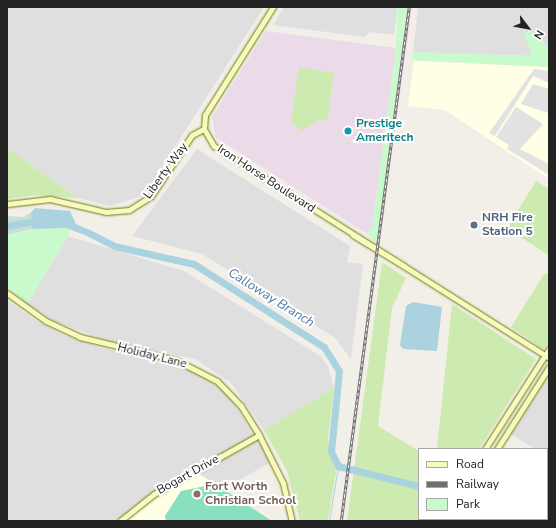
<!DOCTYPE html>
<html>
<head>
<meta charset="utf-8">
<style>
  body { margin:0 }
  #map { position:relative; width:556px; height:528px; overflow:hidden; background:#f2efe9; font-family:"Nunito Sans",sans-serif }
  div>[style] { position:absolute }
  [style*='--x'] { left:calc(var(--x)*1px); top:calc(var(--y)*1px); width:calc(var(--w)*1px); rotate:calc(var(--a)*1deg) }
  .residential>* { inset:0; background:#e0dfdf }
  .industrial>* { inset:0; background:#ebdbe8 }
  .education>* { inset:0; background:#ffffe5 }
  .grass>* { inset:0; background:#cdebb0 }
  .wetland>* { inset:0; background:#c6e0d4 }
  .park>* { inset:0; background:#c8facc }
  .pitch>* { inset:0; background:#88e0be }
  .parking>* { inset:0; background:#e2e2e2 }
  .water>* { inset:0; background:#aad3df }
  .stream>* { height:1px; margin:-0.5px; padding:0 0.5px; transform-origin:0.5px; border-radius:0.5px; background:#aad3df }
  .river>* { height:7px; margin:-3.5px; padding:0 3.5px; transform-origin:3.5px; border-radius:3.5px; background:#aad3df }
  .roads { filter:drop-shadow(0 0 1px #707d05) drop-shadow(0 0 1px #707d05) }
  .secondary>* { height:5px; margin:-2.5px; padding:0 2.5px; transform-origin:2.5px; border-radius:2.5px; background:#f7fabf }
  .rail>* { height:2.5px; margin-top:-1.25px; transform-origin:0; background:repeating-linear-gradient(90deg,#fff 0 3px,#707070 0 6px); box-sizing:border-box; border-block:1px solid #707070 }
  .dots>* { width:11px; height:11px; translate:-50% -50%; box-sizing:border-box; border:2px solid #fff; border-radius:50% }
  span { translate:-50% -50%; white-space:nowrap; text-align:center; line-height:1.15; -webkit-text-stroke:4px #fff; paint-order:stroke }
  .culture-label { font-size:12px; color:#0d838f; font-weight:700 }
  .left { translate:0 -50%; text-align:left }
  .street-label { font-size:12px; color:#222 }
  .service-label { font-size:12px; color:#4e5e75; font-weight:700 }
  .education-label { font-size:12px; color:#785e54; font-weight:700 }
  .water-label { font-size:13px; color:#4a7aab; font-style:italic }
  .frame { position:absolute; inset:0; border:8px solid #222; pointer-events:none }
  .legend { position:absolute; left:418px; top:448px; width:130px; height:72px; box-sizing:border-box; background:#fff; border:1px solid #a7a7a7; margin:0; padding:5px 7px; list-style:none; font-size:12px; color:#222 }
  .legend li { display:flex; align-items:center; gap:8px; height:20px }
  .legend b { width:20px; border:1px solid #a7a7a7 }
  .north { position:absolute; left:508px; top:8px; width:40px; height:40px; -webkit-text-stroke:3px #fff; paint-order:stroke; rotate:122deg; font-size:11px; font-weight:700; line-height:16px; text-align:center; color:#222 }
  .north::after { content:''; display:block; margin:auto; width:14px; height:18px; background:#222; clip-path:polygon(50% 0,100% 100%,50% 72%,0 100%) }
</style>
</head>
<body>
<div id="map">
  <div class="residential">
    <div style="clip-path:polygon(7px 7px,264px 7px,148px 189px,139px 197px,110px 206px,78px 198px,7px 148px)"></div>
    <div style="clip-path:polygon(284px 7px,397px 7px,394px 35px,370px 32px,364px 37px,273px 25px)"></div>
    <div style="clip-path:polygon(418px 7px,549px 7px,549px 47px,530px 30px,533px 56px,413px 52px)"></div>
    <div style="clip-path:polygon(197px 149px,350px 246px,347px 262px,363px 264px,351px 359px,335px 338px,202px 254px,132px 236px)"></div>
    <div style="clip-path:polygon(68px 236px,184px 271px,320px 356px,328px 366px,334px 388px,264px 430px,231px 383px,195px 359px,106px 340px,54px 321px,27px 304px)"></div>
    <div style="clip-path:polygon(7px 300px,33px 319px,64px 335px,101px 348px,177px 363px,198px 372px,229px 395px,271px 462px,223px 489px,192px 469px,115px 521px,7px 521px)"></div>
    <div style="clip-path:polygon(549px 375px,549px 458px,547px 449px,535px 449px,511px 434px)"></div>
    <div style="clip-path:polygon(547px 491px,549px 521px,458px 521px,547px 519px)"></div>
  </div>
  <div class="industrial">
    <div style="clip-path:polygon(407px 7px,412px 7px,379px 246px,377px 244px)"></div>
    <div style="clip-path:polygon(266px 31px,396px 48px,372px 228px,366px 233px,216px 138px,212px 117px)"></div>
  </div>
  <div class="education">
    <div style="clip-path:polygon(414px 61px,549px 67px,549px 179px,445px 110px,408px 106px)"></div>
    <div style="clip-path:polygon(199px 474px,272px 521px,127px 521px,156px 498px)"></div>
  </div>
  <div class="grass">
    <div style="clip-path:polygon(299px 67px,334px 73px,327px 121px,319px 120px,302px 131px,291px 122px)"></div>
    <div style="clip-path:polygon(7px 148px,78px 198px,35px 195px,7px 199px)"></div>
    <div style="clip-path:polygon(536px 181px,549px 189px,548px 255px,507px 228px)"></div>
    <div style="clip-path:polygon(382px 262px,406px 278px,392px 308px,378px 426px,419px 451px,419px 519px,433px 521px,347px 521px)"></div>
    <div style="clip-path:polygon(549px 273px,549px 343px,543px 349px,511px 327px,544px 274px)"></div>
    <div style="clip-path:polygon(452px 304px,536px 359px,479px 449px,437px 449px)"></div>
    <div style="clip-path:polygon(334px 388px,328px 440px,336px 472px,328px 521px,300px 521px,287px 471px,264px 430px)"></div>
  </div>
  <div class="wetland">
    <div style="clip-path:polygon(33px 211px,32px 229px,7px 235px,7px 216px,23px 217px)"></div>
  </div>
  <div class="park">
    <div style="clip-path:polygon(397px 7px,407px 7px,377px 244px,366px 233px,372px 228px,396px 48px)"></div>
    <div style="clip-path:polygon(530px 30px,549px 48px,549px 67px,412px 60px,413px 52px,532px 56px,524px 34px)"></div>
    <div style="clip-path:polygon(66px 228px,71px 230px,27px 304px,7px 286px,7px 235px,32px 229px)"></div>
  </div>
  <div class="pitch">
    <div style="clip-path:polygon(215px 484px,223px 489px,272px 521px,166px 521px,165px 516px,181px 491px)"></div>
  </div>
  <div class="parking">
    <div style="clip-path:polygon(534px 69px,549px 71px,549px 83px,533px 76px,495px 136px,489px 133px)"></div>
    <div style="clip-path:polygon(533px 84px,549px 89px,548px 113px,521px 104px)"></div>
    <div style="clip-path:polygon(516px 107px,543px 124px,520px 149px,549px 164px,549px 175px,507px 149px,509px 145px,496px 137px)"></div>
  </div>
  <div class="water">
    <div style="clip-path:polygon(35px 208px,70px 211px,76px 224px,95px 233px,93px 238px,66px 228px,32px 229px,31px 213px)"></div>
    <div style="clip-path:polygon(413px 302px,442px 307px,437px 351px,403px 349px,400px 345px,406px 306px)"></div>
  </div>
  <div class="stream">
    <div style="--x:329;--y:521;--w:56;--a:-80.7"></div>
  </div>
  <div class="river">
    <div style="--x:7;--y:226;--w:35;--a:-10"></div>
    <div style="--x:87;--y:232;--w:30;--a:27"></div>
    <div style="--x:114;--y:246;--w:82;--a:12.7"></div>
    <div style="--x:194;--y:264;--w:154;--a:32.6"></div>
    <div style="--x:324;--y:347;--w:28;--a:58"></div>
    <div style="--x:339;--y:371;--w:80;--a:95.7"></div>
    <div style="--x:331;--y:451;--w:17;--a:65"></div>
    <div style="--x:338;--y:466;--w:83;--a:13.9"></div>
    <div style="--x:547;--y:475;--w:2;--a:0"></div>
  </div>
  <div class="roads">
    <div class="secondary">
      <div style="--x:273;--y:7;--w:128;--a:122.2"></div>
      <div style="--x:205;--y:115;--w:14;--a:94"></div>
      <div style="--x:204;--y:129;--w:20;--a:60"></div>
      <div style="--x:214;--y:146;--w:396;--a:32.3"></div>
      <div style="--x:7;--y:204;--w:43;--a:-6.6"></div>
      <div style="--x:50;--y:199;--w:57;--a:13.1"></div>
      <div style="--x:106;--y:212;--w:23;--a:-5"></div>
      <div style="--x:129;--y:210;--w:26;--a:-32"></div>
      <div style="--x:151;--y:196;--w:73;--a:-56.1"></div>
      <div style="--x:192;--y:135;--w:13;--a:-27"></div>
      <div style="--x:353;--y:235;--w:60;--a:31.3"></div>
      <div style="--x:7;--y:293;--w:48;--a:35.7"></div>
      <div style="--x:46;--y:321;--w:38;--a:25"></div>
      <div style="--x:80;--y:337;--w:99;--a:13.5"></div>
      <div style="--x:176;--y:360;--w:46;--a:27.1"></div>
      <div style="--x:217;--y:381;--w:35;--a:46"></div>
      <div style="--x:241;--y:406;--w:34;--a:58"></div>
      <div style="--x:259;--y:435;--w:54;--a:63.4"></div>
      <div style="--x:283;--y:483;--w:39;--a:77"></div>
      <div style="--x:485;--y:449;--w:119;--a:-57.4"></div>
      <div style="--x:497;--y:449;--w:97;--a:-57.6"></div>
      <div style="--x:120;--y:521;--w:43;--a:-38.5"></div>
      <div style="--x:154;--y:494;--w:120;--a:-29.3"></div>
      <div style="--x:439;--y:521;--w:2;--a:-63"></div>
      <div style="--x:450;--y:521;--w:2;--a:-63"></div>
    </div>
  </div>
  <div class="rail">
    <div style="--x:341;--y:521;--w:518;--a:-82.46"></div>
  </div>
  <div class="dots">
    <div style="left:348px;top:131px;background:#0f9aa8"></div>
    <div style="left:474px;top:225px;background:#5c6f8a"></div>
    <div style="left:197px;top:494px;background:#8d6e63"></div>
  </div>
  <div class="culture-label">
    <span class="left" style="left:356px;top:131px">Prestige<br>Ameritech</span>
  </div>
  <div class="street-label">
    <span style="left:166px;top:171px;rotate:-54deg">Liberty Way</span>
    <span style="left:266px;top:179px;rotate:33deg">Iron Horse Boulevard</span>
    <span style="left:152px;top:356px;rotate:14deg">Holiday Lane</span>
    <span style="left:188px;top:475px;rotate:-29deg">Bogart Drive</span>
  </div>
  <div class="service-label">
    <span class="left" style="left:482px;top:225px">NRH Fire<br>Station 5</span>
  </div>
  <div class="education-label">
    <span class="left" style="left:205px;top:494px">Fort Worth<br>Christian School</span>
  </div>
  <div class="water-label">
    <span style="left:271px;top:298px;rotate:32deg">Calloway Branch</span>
  </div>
  <div class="frame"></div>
  <ul class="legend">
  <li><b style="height:5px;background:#f7fabf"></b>Road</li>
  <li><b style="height:5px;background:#707070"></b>Railway</li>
  <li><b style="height:11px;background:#c8facc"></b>Park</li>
  </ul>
  <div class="north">N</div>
</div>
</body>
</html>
